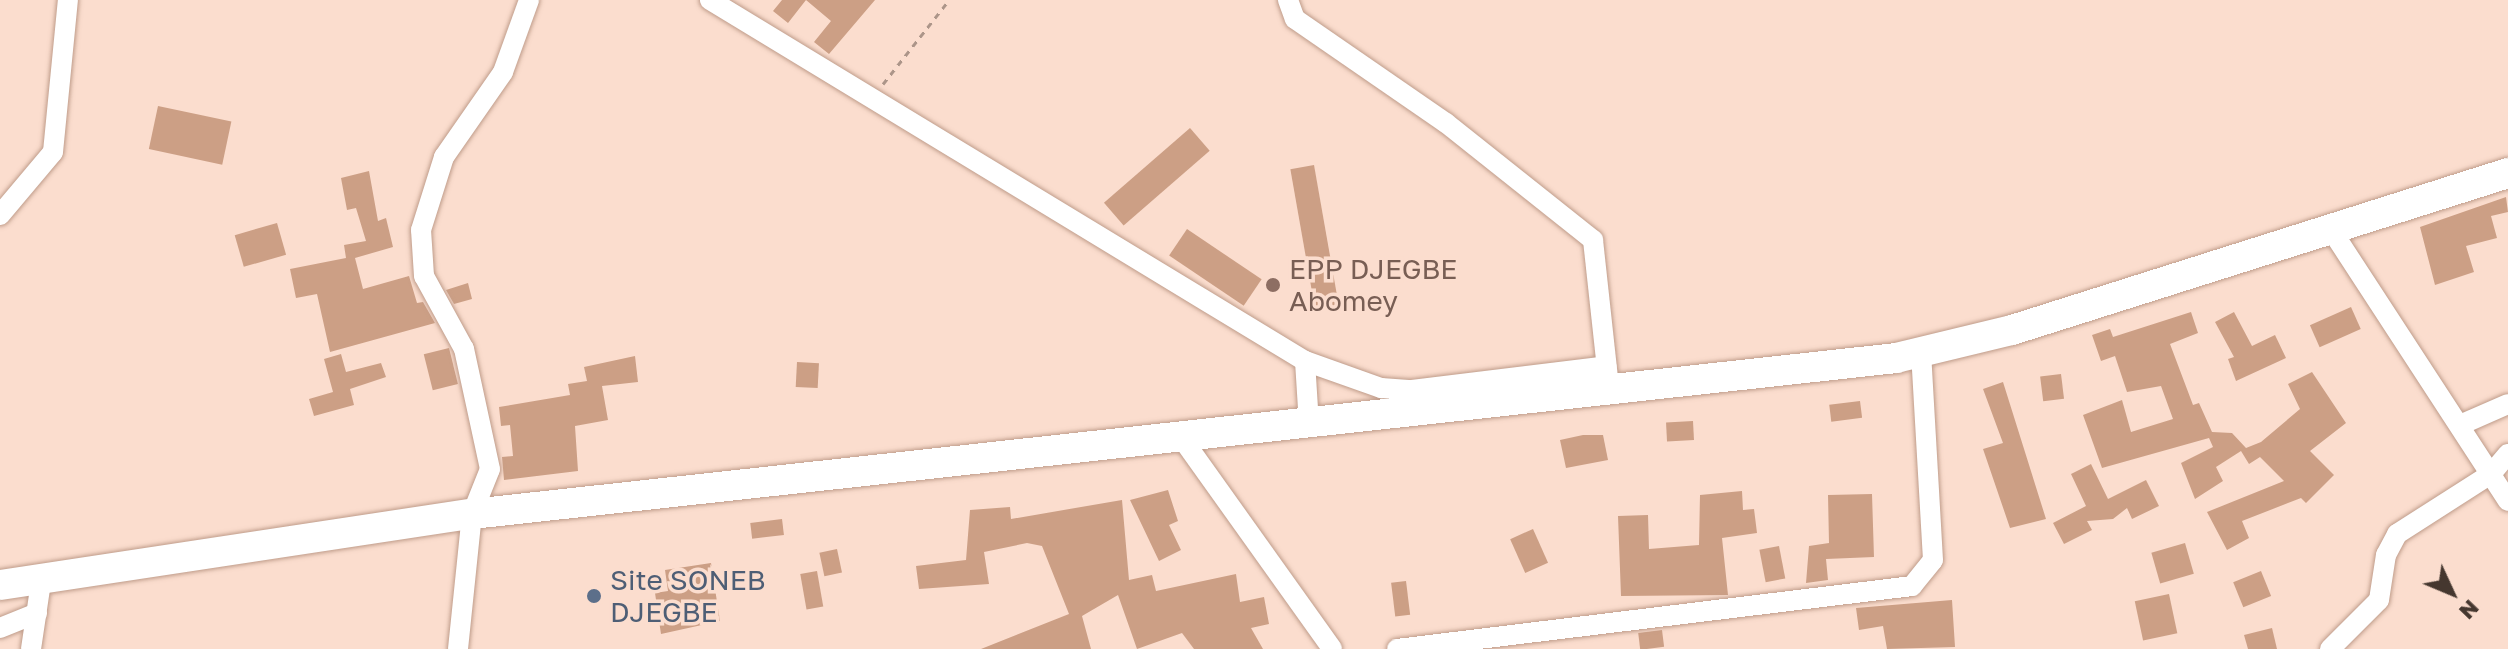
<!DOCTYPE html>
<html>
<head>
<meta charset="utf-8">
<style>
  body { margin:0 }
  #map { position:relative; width:2508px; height:649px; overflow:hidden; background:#fbddce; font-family:"Golos Text",sans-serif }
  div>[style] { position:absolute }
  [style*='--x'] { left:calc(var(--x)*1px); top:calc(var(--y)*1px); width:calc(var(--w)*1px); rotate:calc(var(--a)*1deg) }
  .building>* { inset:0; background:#cc9f85; transform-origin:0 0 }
  .path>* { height:3px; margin-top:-1.5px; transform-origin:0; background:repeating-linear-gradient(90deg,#ac9589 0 6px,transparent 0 12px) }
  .roads { filter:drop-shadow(0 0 2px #bf9c8a) drop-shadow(0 0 2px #bf9c8a) }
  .street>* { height:20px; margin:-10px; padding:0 10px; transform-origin:10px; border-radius:10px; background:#fff }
  .secondary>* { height:30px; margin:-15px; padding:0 15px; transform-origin:15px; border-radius:15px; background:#fff }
  .dots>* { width:22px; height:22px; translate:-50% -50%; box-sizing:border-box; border:4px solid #fbddce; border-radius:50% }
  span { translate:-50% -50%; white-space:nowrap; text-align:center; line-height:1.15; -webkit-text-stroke:7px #fbddce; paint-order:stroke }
  .education-label { font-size:28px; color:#785e54 }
  .left { translate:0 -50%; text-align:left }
  .service-label { font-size:28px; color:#4e5e75 }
  .north { position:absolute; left:2412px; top:553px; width:80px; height:80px; -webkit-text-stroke:6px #fbddce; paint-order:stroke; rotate:134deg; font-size:22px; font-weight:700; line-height:32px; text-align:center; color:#45372f }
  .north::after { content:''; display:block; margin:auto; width:28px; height:36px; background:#45372f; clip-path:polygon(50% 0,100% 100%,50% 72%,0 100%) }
</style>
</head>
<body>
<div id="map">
  <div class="building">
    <div style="clip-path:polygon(782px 0,875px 0,829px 54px,814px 42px,831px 21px,806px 0,788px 23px,773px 11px)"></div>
    <div style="left:158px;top:106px;width:75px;height:44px;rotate:12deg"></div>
    <div style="left:1190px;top:128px;width:30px;height:114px;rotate:49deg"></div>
    <div style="left:1314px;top:165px;width:143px;height:24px;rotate:80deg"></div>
    <div style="clip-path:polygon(369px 171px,378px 221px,386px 218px,393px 247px,355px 258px,363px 289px,409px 276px,417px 303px,423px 302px,435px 323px,330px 352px,317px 294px,296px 298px,290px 269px,346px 258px,344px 245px,366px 241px,356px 208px,347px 210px,341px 178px)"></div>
    <div style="clip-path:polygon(2506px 197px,2508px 212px,2491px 216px,2497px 238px,2466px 246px,2474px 272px,2435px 285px,2420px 227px)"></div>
    <div style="left:277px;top:223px;width:33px;height:44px;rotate:74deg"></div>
    <div style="left:1187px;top:229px;width:90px;height:32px;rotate:34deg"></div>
    <div style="clip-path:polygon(468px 283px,472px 299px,454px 304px,446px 290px)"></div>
    <div style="left:2351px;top:307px;width:24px;height:45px;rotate:66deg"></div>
    <div style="clip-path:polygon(2191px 312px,2198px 333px,2170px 344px,2193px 405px,2199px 403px,2212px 432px,2232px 433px,2246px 448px,2261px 442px,2300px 409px,2288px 384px,2312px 372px,2346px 423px,2310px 451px,2334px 475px,2306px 503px,2301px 498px,2242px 521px,2249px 538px,2227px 550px,2207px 512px,2284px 481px,2260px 457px,2249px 464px,2241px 451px,2216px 467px,2223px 481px,2195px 499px,2181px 463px,2213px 447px,2209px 438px,2102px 468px,2083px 415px,2122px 400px,2131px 432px,2173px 419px,2161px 386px,2127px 392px,2115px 356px,2101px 361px,2092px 335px,2110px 329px,2113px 337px)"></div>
    <div style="clip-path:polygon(2234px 312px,2252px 346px,2275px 335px,2286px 358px,2236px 381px,2228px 359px,2234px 357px,2215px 322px)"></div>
    <div style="left:449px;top:348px;width:37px;height:26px;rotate:76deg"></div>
    <div style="clip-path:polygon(341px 354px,346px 372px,381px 363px,386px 377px,350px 389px,354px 405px,314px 416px,309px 399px,333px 392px,324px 359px)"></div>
    <div style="clip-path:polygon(635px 356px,638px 382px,602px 386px,608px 420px,575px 426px,578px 471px,504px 480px,502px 457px,513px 456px,510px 425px,501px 426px,499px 407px,570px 395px,568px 384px,587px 381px,584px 367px)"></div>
    <div style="left:797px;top:362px;width:22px;height:25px;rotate:3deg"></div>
    <div style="left:2061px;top:374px;width:25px;height:21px;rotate:83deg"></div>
    <div style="clip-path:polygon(2003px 382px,2046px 519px,2010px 528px,1983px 449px,2003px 443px,1983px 389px)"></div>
    <div style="left:1860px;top:401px;width:17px;height:31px;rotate:83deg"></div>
    <div style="left:1693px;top:421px;width:19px;height:27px;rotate:87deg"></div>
    <div style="clip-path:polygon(1583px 435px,1603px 435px,1608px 460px,1566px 468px,1560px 440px)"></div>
    <div style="clip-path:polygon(2091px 464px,2108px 499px,2146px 480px,2159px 506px,2132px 519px,2127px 508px,2113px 519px,2087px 521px,2092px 530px,2064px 544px,2053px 523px,2086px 506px,2071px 474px)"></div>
    <div style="clip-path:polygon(1168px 490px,1178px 521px,1169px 525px,1181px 550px,1159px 561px,1130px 500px)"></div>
    <div style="clip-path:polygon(1742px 491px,1743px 510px,1754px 509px,1757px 533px,1722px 538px,1728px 595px,1621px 596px,1618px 516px,1648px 515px,1649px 549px,1699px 545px,1700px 495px)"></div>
    <div style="clip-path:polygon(1872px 494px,1874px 557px,1826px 559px,1828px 580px,1806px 583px,1809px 546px,1829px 543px,1828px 495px)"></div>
    <div style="clip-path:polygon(1122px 500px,1129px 580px,1152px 575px,1156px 591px,1236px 574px,1240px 602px,1264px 597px,1269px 624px,1251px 628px,1263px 649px,1194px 649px,1182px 633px,1137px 649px,1118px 595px,1082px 616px,1091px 649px,981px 649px,1069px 614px,1042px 546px,1027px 543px,984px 552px,989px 584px,919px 589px,916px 566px,966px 560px,970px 510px,1010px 507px,1011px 519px)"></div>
    <div style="left:782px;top:519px;width:16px;height:32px;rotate:83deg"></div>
    <div style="left:1533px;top:529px;width:37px;height:25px;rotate:66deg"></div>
    <div style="left:2185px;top:543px;width:32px;height:35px;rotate:74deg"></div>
    <div style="left:1779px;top:546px;width:33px;height:20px;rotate:79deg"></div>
    <div style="left:837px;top:549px;width:24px;height:18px;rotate:78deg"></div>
    <div style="clip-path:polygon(711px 563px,720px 621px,661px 634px,655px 593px,668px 591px,665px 570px)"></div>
    <div style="left:817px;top:571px;width:36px;height:17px;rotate:80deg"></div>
    <div style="left:2261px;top:571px;width:27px;height:30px;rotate:68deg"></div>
    <div style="left:1406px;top:581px;width:34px;height:15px;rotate:83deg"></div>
    <div style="left:2169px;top:594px;width:40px;height:35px;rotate:78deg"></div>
    <div style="clip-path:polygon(1952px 600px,1955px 647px,1887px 649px,1883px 626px,1859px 630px,1856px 608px)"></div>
    <div style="clip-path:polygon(2272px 628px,2277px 649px,2248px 649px,2244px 635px)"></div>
    <div style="left:1662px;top:630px;width:17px;height:24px;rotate:83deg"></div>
  </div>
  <div class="path">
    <div style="--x:883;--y:84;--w:107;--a:-51.8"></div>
  </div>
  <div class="roads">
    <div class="street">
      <div style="--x:710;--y:0;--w:696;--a:31.25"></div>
      <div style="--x:1305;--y:361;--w:81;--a:19.6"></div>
      <div style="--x:1381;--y:388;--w:31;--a:4"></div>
      <div style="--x:1412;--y:390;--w:196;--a:-7"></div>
      <div style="--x:1288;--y:0;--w:20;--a:70"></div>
      <div style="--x:1295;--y:19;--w:183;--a:34.6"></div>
      <div style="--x:1446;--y:123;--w:188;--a:38.5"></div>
      <div style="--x:1593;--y:240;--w:140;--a:83.8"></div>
      <div style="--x:0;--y:215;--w:82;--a:-49.9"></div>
      <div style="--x:53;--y:152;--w:153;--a:-84.4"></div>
      <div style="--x:2332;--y:231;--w:322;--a:56.9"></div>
      <div style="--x:1305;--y:361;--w:64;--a:86.4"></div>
      <div style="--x:2460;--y:425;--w:52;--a:-23.6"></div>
      <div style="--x:1181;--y:437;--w:260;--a:54.5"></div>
      <div style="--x:0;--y:628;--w:40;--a:-22"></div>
      <div style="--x:31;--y:649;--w:75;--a:-81.5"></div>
      <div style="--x:458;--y:649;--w:136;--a:-84.1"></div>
      <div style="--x:472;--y:514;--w:48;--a:-68.2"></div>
      <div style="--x:490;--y:469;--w:123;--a:-102.2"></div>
      <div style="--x:464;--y:349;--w:83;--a:-118.7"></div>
      <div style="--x:424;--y:276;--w:46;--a:-93.7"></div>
      <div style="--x:421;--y:230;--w:77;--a:-72.5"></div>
      <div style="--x:444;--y:157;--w:103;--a:-55.2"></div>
      <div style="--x:503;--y:72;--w:77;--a:-70.1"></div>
      <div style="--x:1397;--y:649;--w:519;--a:-6.97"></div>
      <div style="--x:1912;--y:586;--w:33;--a:-51"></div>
      <div style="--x:1933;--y:560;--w:207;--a:-93.3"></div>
      <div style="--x:2330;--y:649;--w:69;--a:-45"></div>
      <div style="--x:2379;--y:600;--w:46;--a:-81.2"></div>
      <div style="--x:2386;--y:555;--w:24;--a:-62"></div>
      <div style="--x:2397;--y:534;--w:112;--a:-32.6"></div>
      <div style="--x:2491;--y:474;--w:26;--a:-50"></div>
    </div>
    <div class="secondary">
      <div style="--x:0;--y:585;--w:477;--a:-8.6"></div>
      <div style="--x:472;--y:514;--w:1433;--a:-6.25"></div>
      <div style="--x:1896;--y:358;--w:119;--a:-13.6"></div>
      <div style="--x:2012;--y:330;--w:520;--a:-17.56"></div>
    </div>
  </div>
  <div class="dots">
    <div style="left:1273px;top:285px;background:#8d6e63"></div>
    <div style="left:594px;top:596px;background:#5c6f8a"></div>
  </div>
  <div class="education-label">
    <span class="left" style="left:1289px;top:285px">EPP DJEGBE<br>Abomey</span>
  </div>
  <div class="service-label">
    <span class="left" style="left:610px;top:596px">Site SONEB<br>DJEGBE</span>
  </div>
  <div class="north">N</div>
</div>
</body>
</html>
